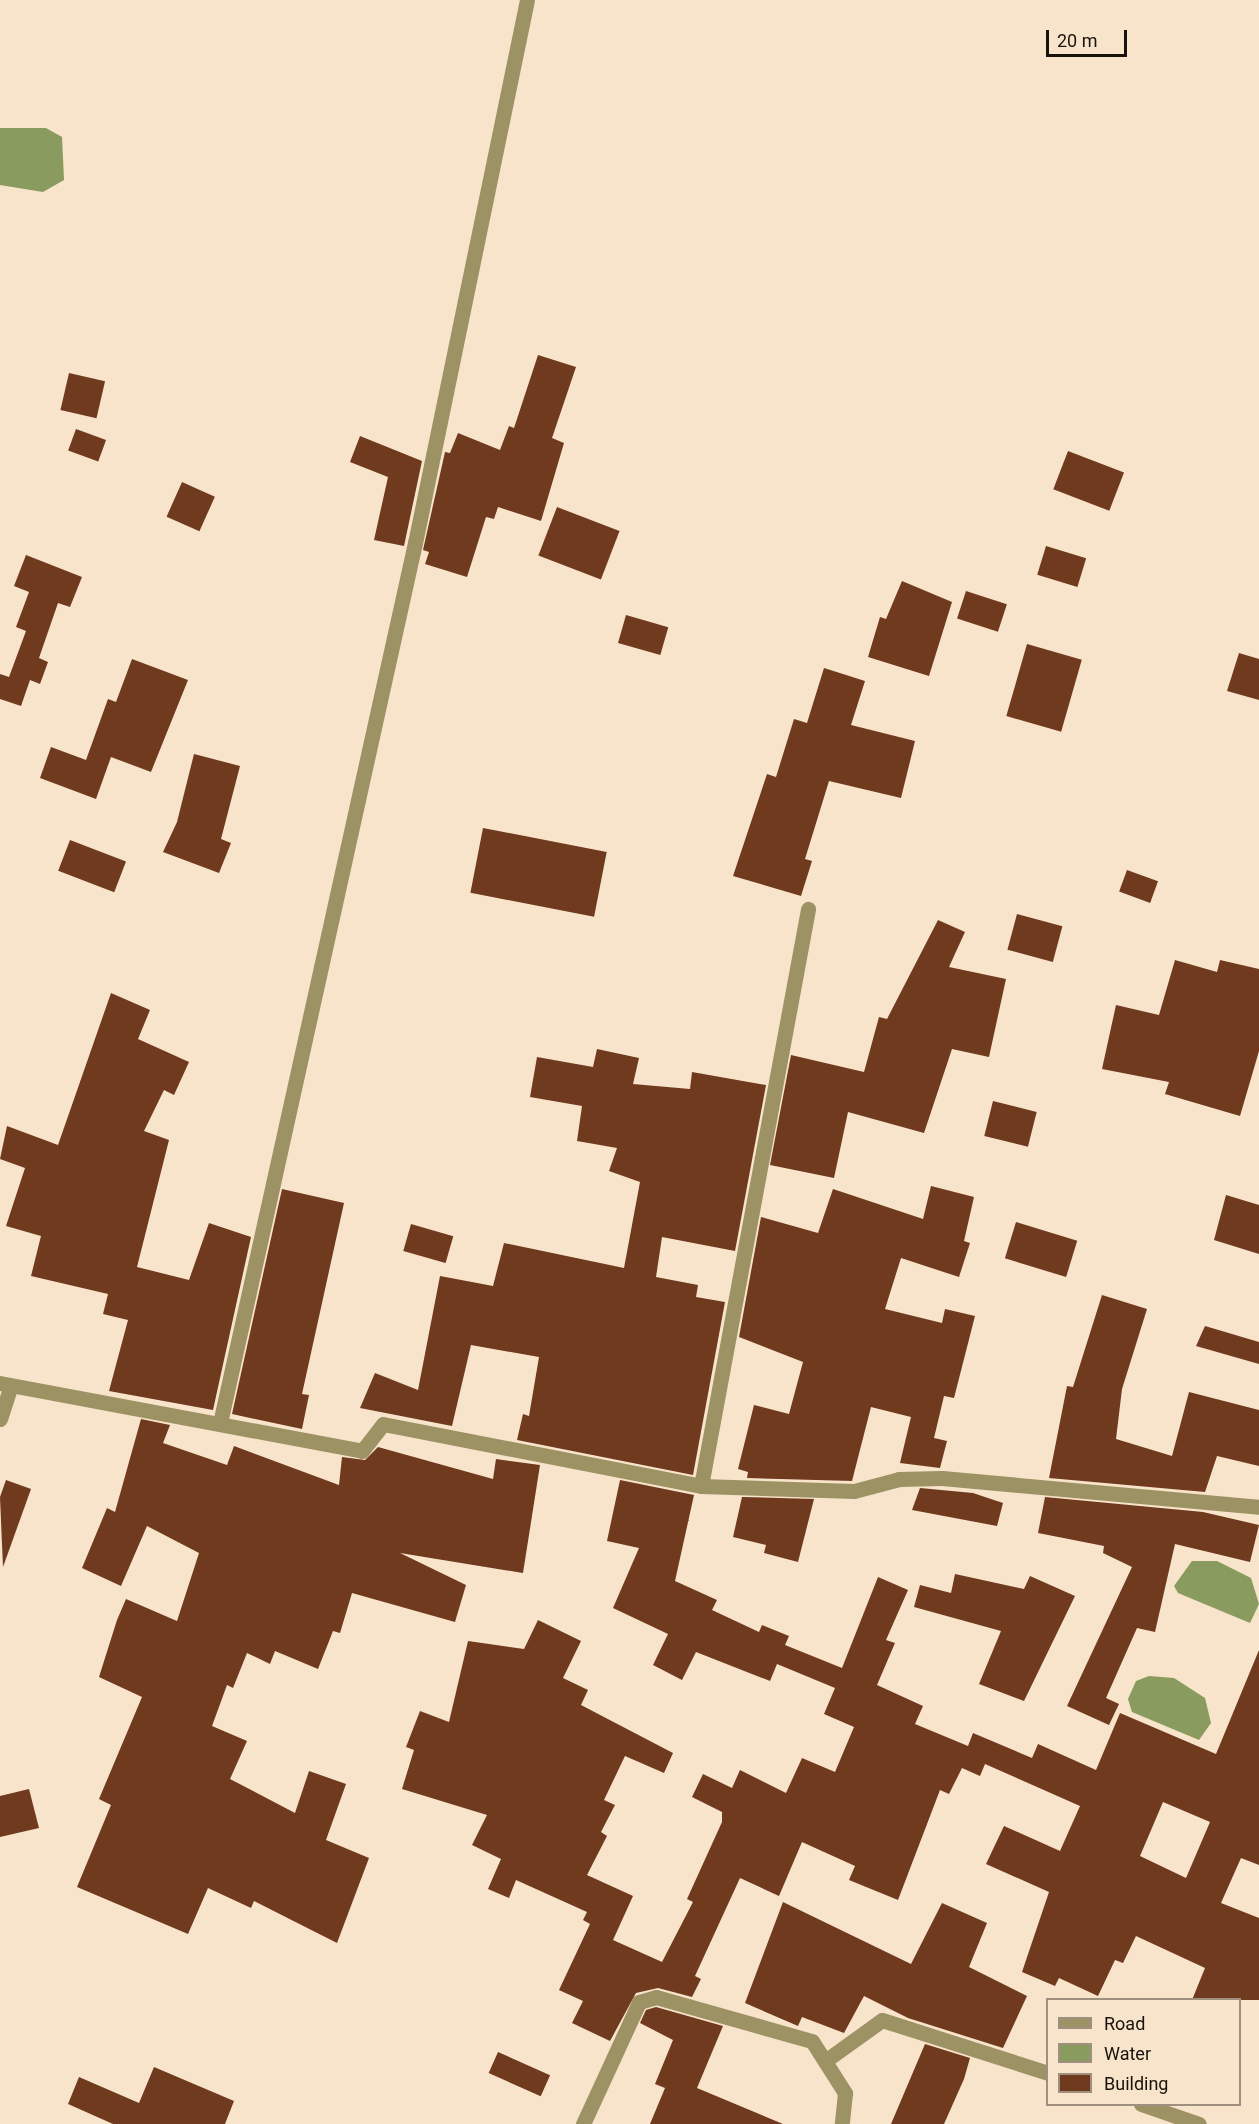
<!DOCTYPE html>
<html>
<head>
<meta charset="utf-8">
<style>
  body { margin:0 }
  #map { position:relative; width:1259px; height:2124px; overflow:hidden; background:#f8e3cb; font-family:Roboto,sans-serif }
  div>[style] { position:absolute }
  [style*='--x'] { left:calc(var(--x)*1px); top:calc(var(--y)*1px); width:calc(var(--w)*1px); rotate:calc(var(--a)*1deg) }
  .water>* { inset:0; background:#899b5e }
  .building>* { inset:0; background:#703a1e; transform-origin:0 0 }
  .minor>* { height:15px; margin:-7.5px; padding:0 7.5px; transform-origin:7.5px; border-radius:7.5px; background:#9d9263 }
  span { translate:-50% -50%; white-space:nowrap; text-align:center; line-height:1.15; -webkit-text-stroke:6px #f8e3cb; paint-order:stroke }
  .legend { position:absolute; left:1046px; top:1998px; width:195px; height:108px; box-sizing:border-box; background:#f8e3cb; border:2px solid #9f8f7e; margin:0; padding:8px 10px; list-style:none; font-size:18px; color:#19120a }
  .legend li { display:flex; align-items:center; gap:12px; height:30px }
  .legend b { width:30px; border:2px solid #9f8f7e }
  .scale { position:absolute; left:1046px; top:30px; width:81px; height:27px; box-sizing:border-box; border:3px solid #19120a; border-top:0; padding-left:8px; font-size:18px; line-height:21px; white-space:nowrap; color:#19120a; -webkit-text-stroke:4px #f8e3cb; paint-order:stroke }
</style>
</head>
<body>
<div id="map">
  <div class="water">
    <div style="clip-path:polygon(0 128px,46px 128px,62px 137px,64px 180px,43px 192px,0 185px)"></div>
    <div style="clip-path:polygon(1192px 1561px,1217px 1561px,1251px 1578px,1259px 1604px,1250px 1623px,1178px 1593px,1174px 1586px)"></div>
    <div style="clip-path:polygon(1149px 1676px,1174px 1678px,1205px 1698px,1211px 1723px,1199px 1740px,1132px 1712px,1128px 1699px,1136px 1681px)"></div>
  </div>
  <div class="building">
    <div style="clip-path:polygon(538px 355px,576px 367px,552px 438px,564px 443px,541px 521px,498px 507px,494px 519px,486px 517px,467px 577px,425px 564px,429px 552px,423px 550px,445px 452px,450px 453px,458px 433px,500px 450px,509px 426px,514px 428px)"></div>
    <div style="left:69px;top:373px;width:37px;height:38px;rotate:13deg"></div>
    <div style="left:76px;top:429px;width:32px;height:23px;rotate:20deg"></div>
    <div style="clip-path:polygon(360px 436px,422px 461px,404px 546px,374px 540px,388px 477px,350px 462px)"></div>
    <div style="left:1068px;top:451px;width:60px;height:41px;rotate:21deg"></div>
    <div style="left:182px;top:482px;width:36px;height:38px;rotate:24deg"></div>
    <div style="left:557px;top:507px;width:67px;height:52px;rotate:21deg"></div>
    <div style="left:1046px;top:546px;width:42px;height:30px;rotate:17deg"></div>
    <div style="clip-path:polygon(26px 555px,82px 577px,70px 607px,58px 603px,39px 658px,48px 662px,40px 684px,30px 680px,21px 706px,0 699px,0 674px,9px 677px,26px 631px,16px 627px,29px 592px,14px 586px)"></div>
    <div style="clip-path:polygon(902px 581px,952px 602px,929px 676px,868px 657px,880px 617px,886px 619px)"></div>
    <div style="left:966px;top:591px;width:43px;height:29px;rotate:18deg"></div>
    <div style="left:626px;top:615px;width:44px;height:29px;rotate:16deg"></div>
    <div style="left:1027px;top:644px;width:57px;height:75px;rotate:16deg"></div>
    <div style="clip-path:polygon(1239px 653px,1259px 659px,1259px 700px,1227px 691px)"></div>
    <div style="clip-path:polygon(132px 659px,188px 680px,151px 772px,111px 757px,96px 799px,40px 778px,51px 747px,86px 760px,108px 699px,116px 702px)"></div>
    <div style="clip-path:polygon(824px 668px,865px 681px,851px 725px,915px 741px,901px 798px,829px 781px,805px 859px,812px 861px,801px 896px,733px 876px,767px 774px,776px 777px,794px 719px,807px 723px)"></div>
    <div style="clip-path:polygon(194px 754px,240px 766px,221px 839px,231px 843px,219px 873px,163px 852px,177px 822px)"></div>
    <div style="left:483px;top:828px;width:126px;height:66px;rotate:11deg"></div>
    <div style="left:70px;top:840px;width:60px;height:33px;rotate:21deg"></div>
    <div style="left:1127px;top:870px;width:33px;height:23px;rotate:20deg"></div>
    <div style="left:1017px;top:914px;width:47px;height:37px;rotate:15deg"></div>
    <div style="clip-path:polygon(938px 920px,965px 932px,949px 967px,1006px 979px,989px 1057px,952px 1049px,924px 1133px,848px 1112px,834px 1178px,770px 1165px,791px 1055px,864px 1072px,879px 1017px,887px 1019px)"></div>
    <div style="clip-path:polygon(1175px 960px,1217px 972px,1220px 960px,1259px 969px,1259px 1051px,1240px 1116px,1165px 1094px,1169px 1082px,1102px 1069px,1116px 1005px,1159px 1015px)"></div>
    <div style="clip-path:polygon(111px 993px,150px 1010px,138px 1039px,189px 1062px,174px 1095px,164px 1090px,144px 1131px,169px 1140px,137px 1267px,189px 1280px,209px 1223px,251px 1237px,213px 1410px,109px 1391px,128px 1320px,103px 1314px,108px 1294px,31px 1276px,41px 1236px,6px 1226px,25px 1168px,0 1159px,7px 1126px,58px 1145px)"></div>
    <div style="clip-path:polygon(597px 1049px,639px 1058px,633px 1084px,690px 1089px,692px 1072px,766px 1085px,735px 1251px,662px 1237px,656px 1277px,698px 1285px,696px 1297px,725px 1302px,693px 1475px,517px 1440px,523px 1414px,529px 1416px,539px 1357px,471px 1345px,452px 1426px,360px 1408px,375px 1373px,418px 1390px,440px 1276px,493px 1286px,504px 1243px,624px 1268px,640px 1182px,609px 1171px,617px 1148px,577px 1141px,582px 1106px,530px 1097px,537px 1057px,593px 1067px)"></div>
    <div style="left:993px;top:1101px;width:45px;height:36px;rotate:14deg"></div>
    <div style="clip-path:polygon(931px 1186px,974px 1197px,964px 1241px,970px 1243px,959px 1277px,901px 1258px,885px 1309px,942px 1323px,945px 1309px,975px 1316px,954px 1398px,944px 1396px,934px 1438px,947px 1441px,940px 1468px,900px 1463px,911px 1417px,871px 1407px,852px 1481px,747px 1478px,748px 1472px,738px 1469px,754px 1405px,789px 1414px,803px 1362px,739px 1337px,761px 1217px,818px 1233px,833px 1189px,923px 1219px)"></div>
    <div style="clip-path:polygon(282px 1189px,344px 1203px,302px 1394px,309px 1395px,302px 1429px,232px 1414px)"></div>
    <div style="clip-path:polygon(1226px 1195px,1259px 1205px,1259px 1254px,1214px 1240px)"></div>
    <div style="left:1016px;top:1222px;width:64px;height:38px;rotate:17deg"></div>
    <div style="left:411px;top:1224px;width:44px;height:28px;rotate:16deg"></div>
    <div style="clip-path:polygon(1102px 1295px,1147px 1309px,1122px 1389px,1116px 1439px,1172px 1456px,1189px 1392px,1259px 1410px,1259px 1466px,1217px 1456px,1205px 1492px,1049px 1478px,1067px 1386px,1073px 1387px)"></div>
    <div style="clip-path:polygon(1205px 1326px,1259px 1342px,1259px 1364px,1196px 1346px)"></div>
    <div style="clip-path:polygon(141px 1419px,170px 1425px,163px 1443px,227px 1465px,234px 1446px,339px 1485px,342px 1457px,365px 1460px,378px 1447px,493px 1479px,496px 1459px,540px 1465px,523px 1573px,400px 1553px,466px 1585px,455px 1622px,352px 1593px,340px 1633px,333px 1631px,318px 1669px,275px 1651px,270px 1664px,247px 1653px,233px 1688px,227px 1685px,212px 1726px,247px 1741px,230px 1779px,295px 1813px,309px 1771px,346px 1784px,326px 1840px,369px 1858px,337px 1943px,254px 1901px,251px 1908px,208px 1888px,188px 1934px,77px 1887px,111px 1805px,99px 1799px,142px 1697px,99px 1677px,117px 1620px,126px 1599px,177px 1621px,199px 1553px,147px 1526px,121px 1586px,82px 1568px,107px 1508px,115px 1512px)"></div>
    <div style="clip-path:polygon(6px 1480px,31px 1489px,3px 1567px,0 1497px)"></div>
    <div style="clip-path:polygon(evenodd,620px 1480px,694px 1495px,675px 1581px,717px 1600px,712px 1610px,759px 1632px,762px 1625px,789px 1636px,785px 1645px,842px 1668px,878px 1577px,908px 1590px,886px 1640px,895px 1643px,877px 1685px,923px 1706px,915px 1724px,968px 1746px,973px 1733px,1032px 1758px,1038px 1744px,1096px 1770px,1120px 1713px,1216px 1754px,1259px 1650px,1259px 1865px,1241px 1858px,1221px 1903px,1259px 1918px,1259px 2000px,1192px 2000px,1205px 1968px,1136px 1936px,1123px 1963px,1115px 1960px,1098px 1996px,1059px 1978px,1055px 1986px,1022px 1972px,1049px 1892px,986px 1864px,1004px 1826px,1060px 1851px,1080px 1806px,985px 1764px,980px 1776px,962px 1768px,949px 1794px,940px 1790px,898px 1900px,849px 1880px,855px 1866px,802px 1842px,779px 1896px,740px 1878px,695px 1976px,701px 1979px,692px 1997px,658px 1988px,636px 1993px,610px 2041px,572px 2023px,583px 2001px,559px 1990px,590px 1924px,583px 1920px,587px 1912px,516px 1880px,509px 1898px,488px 1889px,501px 1859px,472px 1845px,487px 1815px,402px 1789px,414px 1750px,406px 1747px,420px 1711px,449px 1722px,468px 1641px,524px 1649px,538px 1620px,581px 1641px,563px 1678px,588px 1690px,581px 1705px,673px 1753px,664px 1773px,625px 1756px,604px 1800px,615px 1805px,601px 1832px,607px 1836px,587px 1875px,633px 1896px,613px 1940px,662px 1962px,693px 1902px,687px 1899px,722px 1822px,722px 1812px,692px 1797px,703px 1774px,732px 1788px,740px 1770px,786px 1793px,802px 1758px,835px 1772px,854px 1727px,824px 1714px,835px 1688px,777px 1664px,770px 1681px,696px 1652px,682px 1680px,653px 1665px,668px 1634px,613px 1608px,639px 1548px,607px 1541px,620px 1480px,1163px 1802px,1210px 1822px,1186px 1878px,1140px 1856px,1163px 1802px)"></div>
    <div style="clip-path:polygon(920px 1488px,973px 1493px,1003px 1503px,997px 1526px,912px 1510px)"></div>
    <div style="clip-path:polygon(742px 1497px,814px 1499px,798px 1562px,764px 1553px,766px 1545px,733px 1537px)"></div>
    <div style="clip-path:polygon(1045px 1497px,1203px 1512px,1259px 1525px,1250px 1562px,1175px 1544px,1155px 1632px,1137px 1628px,1106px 1698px,1119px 1704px,1109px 1725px,1067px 1706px,1132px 1567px,1103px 1553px,1104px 1546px,1038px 1533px)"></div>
    <div style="clip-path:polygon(955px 1574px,1024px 1589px,1030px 1576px,1075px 1596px,1024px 1701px,979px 1684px,1001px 1631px,914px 1607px,920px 1585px,951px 1593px)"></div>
    <div style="clip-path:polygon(29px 1789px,39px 1828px,0 1837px,0 1796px)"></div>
    <div style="clip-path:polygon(783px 1902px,911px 1964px,942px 1903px,987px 1923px,969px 1967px,1027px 1996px,1003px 2048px,908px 2018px,864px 1996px,844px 2033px,802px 2017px,798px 2026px,745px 2003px)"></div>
    <div style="clip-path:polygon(656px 2007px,723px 2026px,697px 2088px,783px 2124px,650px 2124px,665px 2088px,655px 2084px,673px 2040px,640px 2023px,646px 2010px)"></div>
    <div style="clip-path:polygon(925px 2044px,970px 2058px,964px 2079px,944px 2124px,891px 2124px)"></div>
    <div style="left:498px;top:2052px;width:57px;height:23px;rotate:24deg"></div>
    <div style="clip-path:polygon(154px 2067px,234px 2101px,225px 2124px,113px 2124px,68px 2104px,79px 2077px,139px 2103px)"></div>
  </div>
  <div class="minor">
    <div style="--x:0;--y:1383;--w:368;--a:10.6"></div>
    <div style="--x:362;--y:1451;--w:34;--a:-52"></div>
    <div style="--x:383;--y:1424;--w:324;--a:11"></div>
    <div style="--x:701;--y:1486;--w:153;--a:1.9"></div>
    <div style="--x:854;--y:1491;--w:47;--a:-14.9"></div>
    <div style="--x:899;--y:1479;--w:43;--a:-1.3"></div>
    <div style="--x:942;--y:1478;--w:318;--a:5.2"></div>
    <div style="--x:0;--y:1419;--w:35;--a:-72"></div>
    <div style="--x:220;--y:1423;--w:901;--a:-77.51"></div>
    <div style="--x:415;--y:543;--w:554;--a:-78.35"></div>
    <div style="--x:701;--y:1486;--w:587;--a:-79.49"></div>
    <div style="--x:825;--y:2061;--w:70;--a:-35.7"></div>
    <div style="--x:882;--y:2020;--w:174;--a:17.7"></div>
    <div style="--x:1141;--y:2104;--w:61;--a:19"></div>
    <div style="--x:583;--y:2124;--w:134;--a:-65.3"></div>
    <div style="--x:639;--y:2002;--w:18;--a:-16"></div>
    <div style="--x:656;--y:1997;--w:162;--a:15.8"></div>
    <div style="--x:812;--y:2041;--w:62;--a:57.6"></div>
    <div style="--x:845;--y:2093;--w:31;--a:96"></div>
  </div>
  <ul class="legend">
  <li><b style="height:8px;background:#9d9263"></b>Road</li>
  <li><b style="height:16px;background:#899b5e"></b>Water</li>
  <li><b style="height:16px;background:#703a1e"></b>Building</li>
  </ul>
  <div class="scale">20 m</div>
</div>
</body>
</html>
